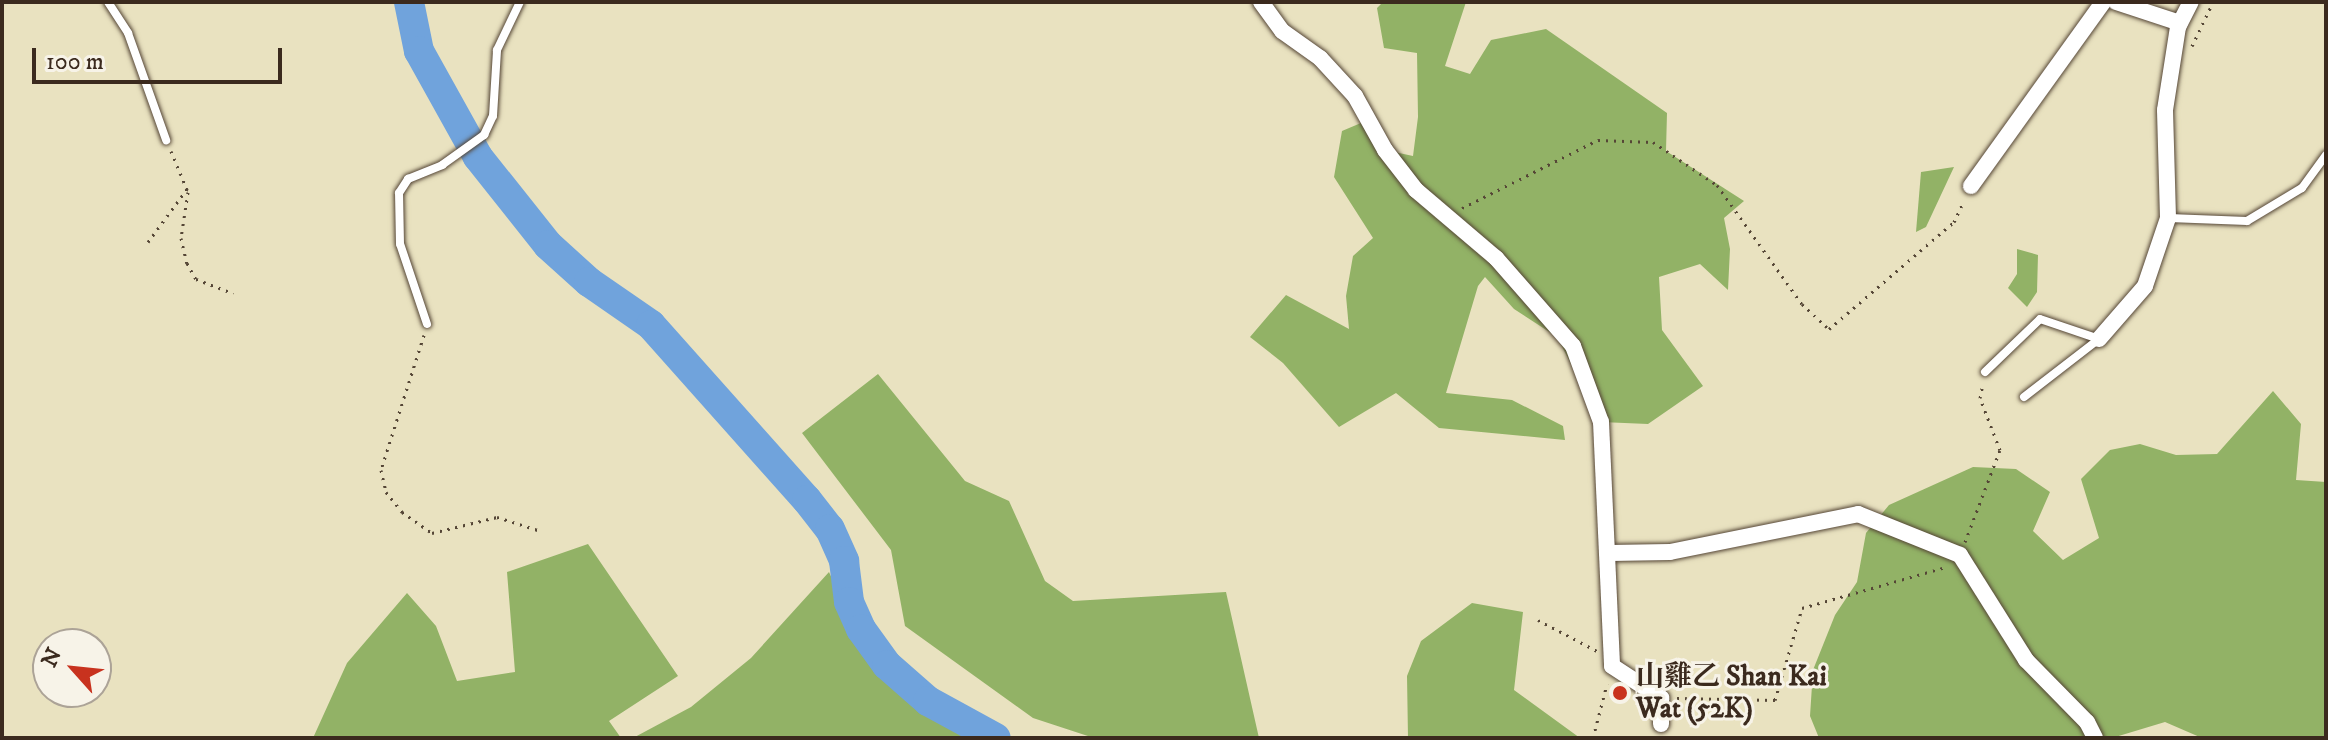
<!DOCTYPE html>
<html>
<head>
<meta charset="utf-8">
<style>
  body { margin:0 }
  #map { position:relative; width:2328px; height:740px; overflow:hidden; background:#e9e2c0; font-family:"IM FELL DW Pica","Noto Serif SC",serif }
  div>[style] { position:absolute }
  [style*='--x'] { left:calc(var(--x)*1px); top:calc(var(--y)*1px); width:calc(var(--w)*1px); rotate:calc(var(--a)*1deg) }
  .forest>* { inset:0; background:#92b266 }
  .river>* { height:30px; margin:-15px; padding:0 15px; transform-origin:15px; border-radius:15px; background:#70a3dc }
  .path>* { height:3px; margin-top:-1.5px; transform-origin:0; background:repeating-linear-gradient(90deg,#554636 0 2px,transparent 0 8px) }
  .roads { filter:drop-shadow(0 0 2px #554636) drop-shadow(0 0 2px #554636) }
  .service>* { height:8px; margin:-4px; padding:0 4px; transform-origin:4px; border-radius:4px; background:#fff }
  .minor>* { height:16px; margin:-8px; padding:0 8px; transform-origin:8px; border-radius:8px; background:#fff }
  .dots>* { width:22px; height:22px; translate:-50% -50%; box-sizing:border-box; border:4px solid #f7f3e8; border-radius:50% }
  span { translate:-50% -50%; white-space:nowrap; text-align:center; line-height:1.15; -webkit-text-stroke:6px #f7f3e8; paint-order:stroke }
  .poi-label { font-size:28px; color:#3b2a1e; font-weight:700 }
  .left { translate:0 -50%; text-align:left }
  .frame { position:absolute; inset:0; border:4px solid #3b2a1e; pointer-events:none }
  .north { position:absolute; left:32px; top:628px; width:80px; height:80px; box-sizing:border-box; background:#f7f3e8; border:2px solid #aca397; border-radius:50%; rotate:297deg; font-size:22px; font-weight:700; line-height:32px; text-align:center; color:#3b2a1e }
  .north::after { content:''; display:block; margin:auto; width:28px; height:36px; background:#c8321e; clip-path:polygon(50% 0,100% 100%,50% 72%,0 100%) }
  .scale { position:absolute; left:32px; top:48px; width:250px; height:36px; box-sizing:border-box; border:4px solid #3b2a1e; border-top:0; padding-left:10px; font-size:24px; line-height:28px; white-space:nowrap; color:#3b2a1e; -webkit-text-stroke:6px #f7f3e8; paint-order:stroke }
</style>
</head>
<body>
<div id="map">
  <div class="forest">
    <div style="clip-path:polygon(1383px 2px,1466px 2px,1445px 66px,1470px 74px,1491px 40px,1546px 29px,1667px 113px,1666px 151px,1744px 201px,1724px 218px,1730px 249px,1728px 290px,1700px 264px,1659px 277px,1662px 330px,1703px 386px,1648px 424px,1601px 422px,1557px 337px,1514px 309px,1485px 277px,1478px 286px,1446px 393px,1512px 400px,1563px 426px,1565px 440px,1439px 428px,1396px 393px,1339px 427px,1283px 363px,1250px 337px,1286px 295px,1349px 329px,1346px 296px,1353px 256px,1373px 238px,1334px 177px,1342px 131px,1368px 120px,1385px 150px,1413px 156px,1418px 117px,1417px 53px,1384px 48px,1377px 8px)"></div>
    <div style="clip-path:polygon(1954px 167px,1926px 227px,1916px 232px,1921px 172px)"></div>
    <div style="clip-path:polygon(2017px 249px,2038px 255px,2037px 292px,2027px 307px,2008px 288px,2017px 274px)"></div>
    <div style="clip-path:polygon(878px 374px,965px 481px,1009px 501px,1045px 581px,1073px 601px,1226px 592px,1259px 738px,1094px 738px,1033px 718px,905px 626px,891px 550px,802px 433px)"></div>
    <div style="clip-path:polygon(2273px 391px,2301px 424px,2296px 480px,2326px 482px,2326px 738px,2202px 738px,2165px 722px,2112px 738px,1819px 738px,1810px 716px,1813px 670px,1835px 615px,1857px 582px,1866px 533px,1889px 505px,1973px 467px,2016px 469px,2050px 492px,2033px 531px,2063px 560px,2099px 538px,2081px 479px,2110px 450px,2140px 444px,2176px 455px,2217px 454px)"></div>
    <div style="clip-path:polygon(588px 544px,678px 676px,609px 721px,621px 738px,313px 738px,347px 663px,407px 593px,436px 626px,457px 681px,515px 672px,507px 572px)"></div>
    <div style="clip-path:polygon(829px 572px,870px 662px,982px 738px,633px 738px,691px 707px,751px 658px)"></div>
    <div style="clip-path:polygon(1472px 603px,1523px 612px,1514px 690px,1580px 738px,1408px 738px,1407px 676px,1421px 641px)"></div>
  </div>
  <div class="river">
    <div style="--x:409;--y:2;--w:50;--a:78.5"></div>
    <div style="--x:419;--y:51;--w:121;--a:60.9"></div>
    <div style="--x:478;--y:157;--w:112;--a:51.5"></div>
    <div style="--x:548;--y:245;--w:55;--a:42.1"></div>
    <div style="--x:589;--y:282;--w:75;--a:34.7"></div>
    <div style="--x:651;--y:325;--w:234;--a:48.3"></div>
    <div style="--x:807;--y:500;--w:37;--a:52"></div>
    <div style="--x:830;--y:529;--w:35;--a:66"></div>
    <div style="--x:844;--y:561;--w:41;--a:83"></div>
    <div style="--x:849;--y:602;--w:30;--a:66"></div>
    <div style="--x:861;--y:629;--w:44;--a:54.2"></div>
    <div style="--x:887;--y:665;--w:55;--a:41.3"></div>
    <div style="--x:928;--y:701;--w:77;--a:28.6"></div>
  </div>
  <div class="path">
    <div style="--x:2192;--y:46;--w:49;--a:-64.5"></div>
    <div style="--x:171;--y:151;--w:44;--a:67.5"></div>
    <div style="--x:188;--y:192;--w:47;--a:98.7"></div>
    <div style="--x:181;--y:238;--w:26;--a:77"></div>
    <div style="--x:187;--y:263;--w:18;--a:61"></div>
    <div style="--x:196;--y:279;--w:40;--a:21"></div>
    <div style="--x:1462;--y:208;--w:152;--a:-26.6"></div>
    <div style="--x:1598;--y:140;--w:55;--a:2.1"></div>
    <div style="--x:1653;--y:142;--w:77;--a:33.9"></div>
    <div style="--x:1717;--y:185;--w:146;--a:54.5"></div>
    <div style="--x:1802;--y:304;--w:37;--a:43"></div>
    <div style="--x:1829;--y:329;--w:165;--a:-40.6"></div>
    <div style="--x:1954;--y:222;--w:23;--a:-65"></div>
    <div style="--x:148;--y:242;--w:66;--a:-53.7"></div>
    <div style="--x:424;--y:335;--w:142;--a:107.7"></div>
    <div style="--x:381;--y:470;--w:23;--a:77"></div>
    <div style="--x:386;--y:492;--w:26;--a:51"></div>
    <div style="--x:402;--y:512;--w:37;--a:35"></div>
    <div style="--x:432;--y:533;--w:67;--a:-13.8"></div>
    <div style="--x:497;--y:517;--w:46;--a:17.7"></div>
    <div style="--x:1965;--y:542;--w:98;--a:-69.2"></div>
    <div style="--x:2000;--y:450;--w:56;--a:-111"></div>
    <div style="--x:1980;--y:398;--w:14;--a:-78"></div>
    <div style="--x:1538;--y:620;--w:67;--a:27.7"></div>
    <div style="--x:1677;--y:698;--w:98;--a:1.2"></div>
    <div style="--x:1775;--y:700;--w:96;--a:-73.6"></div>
    <div style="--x:1802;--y:608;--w:150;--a:-15.9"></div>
    <div style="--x:1593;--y:738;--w:56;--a:-75.5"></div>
  </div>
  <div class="roads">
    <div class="service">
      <div style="--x:108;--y:2;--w:37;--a:57"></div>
      <div style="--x:128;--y:33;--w:114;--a:70.4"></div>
      <div style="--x:2169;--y:218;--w:78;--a:2.2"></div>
      <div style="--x:2247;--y:221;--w:64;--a:-31"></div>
      <div style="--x:2302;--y:188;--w:41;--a:-54"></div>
      <div style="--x:427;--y:324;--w:84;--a:-108.6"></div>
      <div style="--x:400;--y:244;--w:51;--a:-91.1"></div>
      <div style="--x:399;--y:193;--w:17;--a:-57"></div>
      <div style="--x:408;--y:179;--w:37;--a:-22"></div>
      <div style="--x:442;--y:165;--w:52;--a:-35.5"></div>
      <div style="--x:484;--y:135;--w:21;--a:-65"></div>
      <div style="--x:493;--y:116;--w:66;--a:-86.5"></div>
      <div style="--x:497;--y:50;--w:53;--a:-64.4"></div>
      <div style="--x:1985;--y:372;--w:76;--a:-43.9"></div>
      <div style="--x:2040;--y:319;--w:62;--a:18.7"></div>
      <div style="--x:2024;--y:397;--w:95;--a:-37.7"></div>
    </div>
    <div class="minor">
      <div style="--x:1261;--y:2;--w:36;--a:54"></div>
      <div style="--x:1282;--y:31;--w:47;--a:35.4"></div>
      <div style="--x:1320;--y:58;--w:52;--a:47.4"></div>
      <div style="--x:1355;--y:96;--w:62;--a:60.9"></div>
      <div style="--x:1385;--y:150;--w:51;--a:52.2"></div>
      <div style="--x:1416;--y:190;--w:105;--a:40.4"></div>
      <div style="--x:1496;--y:258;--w:117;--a:48.8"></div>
      <div style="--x:1573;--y:346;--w:81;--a:69.8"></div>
      <div style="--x:1601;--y:422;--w:244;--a:87.4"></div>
      <div style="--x:1612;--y:666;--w:59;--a:33.1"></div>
      <div style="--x:1661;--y:698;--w:26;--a:90"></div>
      <div style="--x:2116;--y:2;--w:67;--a:18.2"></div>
      <div style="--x:1971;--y:186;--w:226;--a:-54.3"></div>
      <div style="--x:2099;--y:339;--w:70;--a:-49"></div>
      <div style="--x:2145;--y:286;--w:72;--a:-71.3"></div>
      <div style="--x:2168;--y:218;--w:108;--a:-91.6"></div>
      <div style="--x:2165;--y:110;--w:84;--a:-81.1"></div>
      <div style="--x:2178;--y:27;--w:28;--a:-63"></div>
      <div style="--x:1610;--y:553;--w:60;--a:-1"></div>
      <div style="--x:1670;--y:552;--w:192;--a:-11.4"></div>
      <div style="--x:1858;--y:514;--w:110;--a:21.9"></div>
      <div style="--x:1960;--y:555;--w:124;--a:57.8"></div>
      <div style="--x:2026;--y:660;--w:87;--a:45.5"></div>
      <div style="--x:2087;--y:722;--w:18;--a:63"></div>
    </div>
  </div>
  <div class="dots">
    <div style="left:1620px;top:693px;background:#c8321e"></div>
  </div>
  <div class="poi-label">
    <span class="left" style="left:1636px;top:693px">山雞乙 Shan Kai<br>Wat (52K)</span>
  </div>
  <div class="frame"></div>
  <div class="north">N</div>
  <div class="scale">100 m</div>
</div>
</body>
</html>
